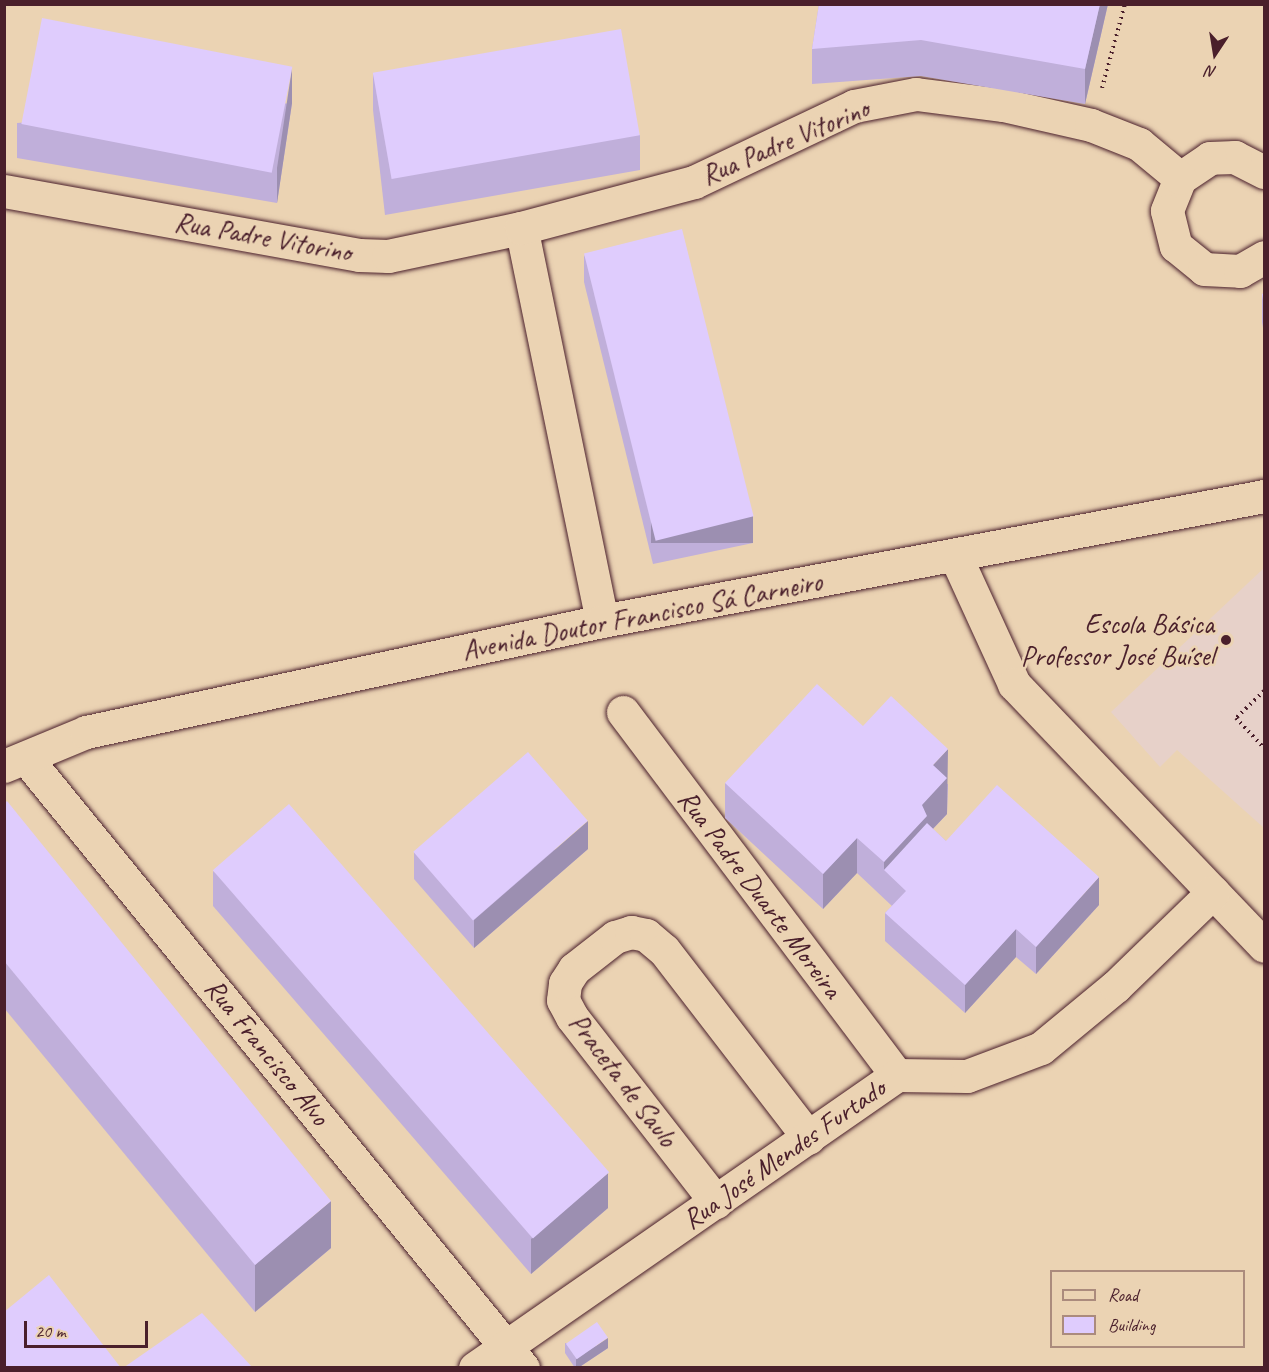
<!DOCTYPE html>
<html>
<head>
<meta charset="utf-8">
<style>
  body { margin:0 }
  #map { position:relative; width:1269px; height:1372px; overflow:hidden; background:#ebd3b3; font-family:Caveat,sans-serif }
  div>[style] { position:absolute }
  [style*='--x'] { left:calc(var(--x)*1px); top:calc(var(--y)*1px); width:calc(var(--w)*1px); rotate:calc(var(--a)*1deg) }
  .built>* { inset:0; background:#e7d1c9 }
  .path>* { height:4px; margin-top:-2px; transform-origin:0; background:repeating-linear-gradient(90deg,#4a1f2b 0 1.5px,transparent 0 6px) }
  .roads { filter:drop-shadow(0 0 2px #4a1f2b) drop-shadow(0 0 2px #4a1f2b) }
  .street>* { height:33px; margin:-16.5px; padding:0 16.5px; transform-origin:16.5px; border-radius:16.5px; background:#ebd3b3 }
  .secondary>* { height:33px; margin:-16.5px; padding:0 16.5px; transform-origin:16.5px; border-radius:16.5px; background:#ebd3b3 }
  .wall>* { inset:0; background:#c0afda }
  .shaded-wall>* { inset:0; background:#9c8fb1; transform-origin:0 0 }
  .building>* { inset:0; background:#dfccfd; transform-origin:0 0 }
  .dots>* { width:16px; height:16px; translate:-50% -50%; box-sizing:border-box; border:3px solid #ebd3b3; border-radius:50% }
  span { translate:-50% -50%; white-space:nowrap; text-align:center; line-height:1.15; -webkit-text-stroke:5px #ebd3b3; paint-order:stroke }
  .street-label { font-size:28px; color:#4a1f2b }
  .poi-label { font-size:28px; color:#4a1f2b }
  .right { translate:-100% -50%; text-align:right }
  .frame { position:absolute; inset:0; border:6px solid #4a1f2b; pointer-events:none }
  .legend { position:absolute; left:1050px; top:1270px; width:195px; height:78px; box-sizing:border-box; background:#ebd3b3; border:2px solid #ab8b7d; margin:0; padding:8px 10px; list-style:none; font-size:18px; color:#4a1f2b }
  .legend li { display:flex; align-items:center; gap:12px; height:30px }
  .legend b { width:30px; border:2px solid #ab8b7d }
  .north { position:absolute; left:1185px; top:24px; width:60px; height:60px; -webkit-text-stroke:4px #ebd3b3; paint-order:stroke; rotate:192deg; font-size:16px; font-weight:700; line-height:24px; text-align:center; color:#4a1f2b }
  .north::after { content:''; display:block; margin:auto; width:21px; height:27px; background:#4a1f2b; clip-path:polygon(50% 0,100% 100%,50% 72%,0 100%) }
  .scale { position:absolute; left:24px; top:1321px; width:124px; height:27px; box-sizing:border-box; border:3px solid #4a1f2b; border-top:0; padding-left:8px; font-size:18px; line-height:21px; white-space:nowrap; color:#4a1f2b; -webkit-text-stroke:4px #ebd3b3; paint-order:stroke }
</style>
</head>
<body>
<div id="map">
  <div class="built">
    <div style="clip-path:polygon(1264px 568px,1264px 828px,1177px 750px,1160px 767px,1111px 712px)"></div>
  </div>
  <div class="path">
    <div style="--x:1102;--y:88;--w:87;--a:-74.7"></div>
    <div style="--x:1264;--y:691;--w:39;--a:136"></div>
    <div style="--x:1236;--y:718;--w:41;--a:47"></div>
  </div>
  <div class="roads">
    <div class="street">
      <div style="--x:1264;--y:172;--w:33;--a:-153"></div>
      <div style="--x:1235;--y:157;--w:25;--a:178"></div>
      <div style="--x:1210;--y:158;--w:36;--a:146"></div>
      <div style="--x:1180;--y:178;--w:35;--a:112"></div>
      <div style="--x:1167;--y:211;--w:36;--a:76"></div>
      <div style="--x:1176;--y:246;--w:36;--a:39"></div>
      <div style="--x:1204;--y:269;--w:36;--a:3"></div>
      <div style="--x:1240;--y:271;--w:28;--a:-30"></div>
      <div style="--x:4;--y:191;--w:361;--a:10.2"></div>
      <div style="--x:359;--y:255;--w:29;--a:2"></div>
      <div style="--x:388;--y:256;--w:136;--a:-11.9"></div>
      <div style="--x:955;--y:555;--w:142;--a:65.4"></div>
      <div style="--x:1014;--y:684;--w:362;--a:46.3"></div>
      <div style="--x:602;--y:621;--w:401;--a:-101.6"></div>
      <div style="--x:521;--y:228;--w:179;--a:-14.9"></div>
      <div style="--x:694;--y:182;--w:177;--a:-25.4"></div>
      <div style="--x:854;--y:106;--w:63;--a:-11"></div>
      <div style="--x:916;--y:94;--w:88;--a:7.2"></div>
      <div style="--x:1003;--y:105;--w:90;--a:12.8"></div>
      <div style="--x:1091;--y:125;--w:52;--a:21.6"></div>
      <div style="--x:1139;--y:144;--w:53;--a:39.7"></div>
      <div style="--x:623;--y:712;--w:455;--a:53"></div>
      <div style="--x:26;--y:758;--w:787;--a:50.83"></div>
      <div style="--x:716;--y:1202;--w:234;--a:-127.9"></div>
      <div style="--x:572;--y:1017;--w:19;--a:-118"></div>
      <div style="--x:563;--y:1000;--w:17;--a:-83"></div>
      <div style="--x:565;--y:983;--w:17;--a:-57"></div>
      <div style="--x:574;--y:969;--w:52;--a:-38"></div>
      <div style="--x:615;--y:937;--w:17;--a:-17"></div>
      <div style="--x:631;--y:932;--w:15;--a:11"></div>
      <div style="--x:646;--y:935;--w:23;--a:40"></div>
      <div style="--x:664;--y:950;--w:237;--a:52.4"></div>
      <div style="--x:475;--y:1368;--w:514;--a:-34.77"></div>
      <div style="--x:897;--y:1075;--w:70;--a:0.8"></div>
      <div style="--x:967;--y:1076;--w:79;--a:-20.7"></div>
      <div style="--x:1041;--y:1048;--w:97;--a:-39.6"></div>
      <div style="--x:1116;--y:986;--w:135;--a:-44.1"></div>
    </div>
    <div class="secondary">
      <div style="--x:4;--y:766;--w:89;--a:-22.5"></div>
      <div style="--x:86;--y:732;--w:528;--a:-12.14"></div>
      <div style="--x:602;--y:621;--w:674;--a:-10.69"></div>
    </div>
  </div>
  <div class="wall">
    <div style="clip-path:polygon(819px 4px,1108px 4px,1085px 104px,921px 76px,812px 84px,812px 49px)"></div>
    <div style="clip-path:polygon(373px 75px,640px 135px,640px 170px,385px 215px,373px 110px)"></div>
    <div style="clip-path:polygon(292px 103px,277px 203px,17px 158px,17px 123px)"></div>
    <div style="clip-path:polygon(584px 255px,753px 543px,653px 564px,584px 282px)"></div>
    <div style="clip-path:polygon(1264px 293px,1264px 334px,1262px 322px,1262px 294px)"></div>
    <div style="clip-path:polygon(725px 783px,948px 784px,947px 814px,933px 829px,946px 841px,1099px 905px,1036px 974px,1016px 957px,965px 1013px,885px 941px,885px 913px,892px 906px,857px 873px,823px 909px,725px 818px)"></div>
    <div style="clip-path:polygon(4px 804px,331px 1248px,255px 1312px,4px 1008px)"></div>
    <div style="clip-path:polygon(588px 849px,474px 948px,414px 879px,414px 852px)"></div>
    <div style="clip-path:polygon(213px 871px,608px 1208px,531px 1274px,213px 906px)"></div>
    <div style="clip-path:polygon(565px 1343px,608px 1348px,578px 1368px,575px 1368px,565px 1353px)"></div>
  </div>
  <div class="shaded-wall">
    <div style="clip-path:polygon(1100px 4px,1108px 4px,1085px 104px,1085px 69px)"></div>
    <div style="clip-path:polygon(292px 68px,292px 103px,277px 203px,277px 168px)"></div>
    <div style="left:753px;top:516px;width:27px;height:102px;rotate:90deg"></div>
    <div style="clip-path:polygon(948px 749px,947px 814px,927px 835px,884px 870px,884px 862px,922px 805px,933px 765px)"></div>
    <div style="clip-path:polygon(588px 821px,588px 849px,474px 948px,474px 920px)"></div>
    <div style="clip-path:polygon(857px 838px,857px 873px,823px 909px,823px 874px)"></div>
    <div style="clip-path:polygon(1099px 877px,1099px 905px,1036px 974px,1036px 947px)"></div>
    <div style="clip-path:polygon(1016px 929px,1016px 957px,965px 1013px,965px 985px)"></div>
    <div style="clip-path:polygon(608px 1173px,608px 1208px,531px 1274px,531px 1239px)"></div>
    <div style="clip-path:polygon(331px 1201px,331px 1248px,255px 1312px,255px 1265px)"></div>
    <div style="clip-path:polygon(608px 1338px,608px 1348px,578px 1368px,576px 1368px,576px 1359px)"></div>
  </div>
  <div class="building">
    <div style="clip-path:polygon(819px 4px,1100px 4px,1085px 69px,921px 40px,812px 49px)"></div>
    <div style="left:42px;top:18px;width:255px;height:108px;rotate:11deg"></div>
    <div style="left:621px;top:29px;width:108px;height:252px;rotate:80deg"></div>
    <div style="left:682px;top:229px;width:296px;height:101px;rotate:76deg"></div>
    <div style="clip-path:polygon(1264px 293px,1264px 306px,1262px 294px)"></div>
    <div style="clip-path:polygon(817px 684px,863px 726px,891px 696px,948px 749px,933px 765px,947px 778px,922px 805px,927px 816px,884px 862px,857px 838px,823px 874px,725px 783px)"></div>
    <div style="left:528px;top:752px;width:91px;height:152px;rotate:49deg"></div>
    <div style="clip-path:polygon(997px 785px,1099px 877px,1036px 947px,1016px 929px,965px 985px,885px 913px,906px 891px,884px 870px,927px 823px,946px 841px)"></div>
    <div style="clip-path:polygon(7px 801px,331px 1201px,255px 1265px,4px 961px,4px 804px)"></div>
    <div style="left:289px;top:804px;width:488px;height:101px;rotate:49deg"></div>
    <div style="clip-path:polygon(49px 1275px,121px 1368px,4px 1368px,4px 1312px)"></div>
    <div style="clip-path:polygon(202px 1313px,253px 1368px,123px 1368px)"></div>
    <div style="left:597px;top:1322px;width:19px;height:38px;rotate:55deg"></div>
  </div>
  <div class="dots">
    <div style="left:1226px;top:640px;background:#4a1f2b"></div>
  </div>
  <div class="street-label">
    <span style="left:785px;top:142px;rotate:-23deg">Rua Padre Vitorino</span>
    <span style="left:263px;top:237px;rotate:10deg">Rua Padre Vitorino</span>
    <span style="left:642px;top:616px;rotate:-11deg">Avenida Doutor Francisco Sá Carneiro</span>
    <span style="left:760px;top:894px;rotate:53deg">Rua Padre Duarte Moreira</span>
    <span style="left:267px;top:1052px;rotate:51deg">Rua Francisco Alvo</span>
    <span style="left:623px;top:1080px;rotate:53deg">Praceta de Saulo</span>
    <span style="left:784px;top:1154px;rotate:-35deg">Rua José Mendes Furtado</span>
  </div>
  <div class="poi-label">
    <span class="right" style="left:1214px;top:640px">Escola Básica<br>Professor José Buísel</span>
  </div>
  <div class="frame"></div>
  <ul class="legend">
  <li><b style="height:8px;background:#ebd3b3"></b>Road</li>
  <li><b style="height:16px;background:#dfccfd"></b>Building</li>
  </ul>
  <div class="north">N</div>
  <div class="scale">20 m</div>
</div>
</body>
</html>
